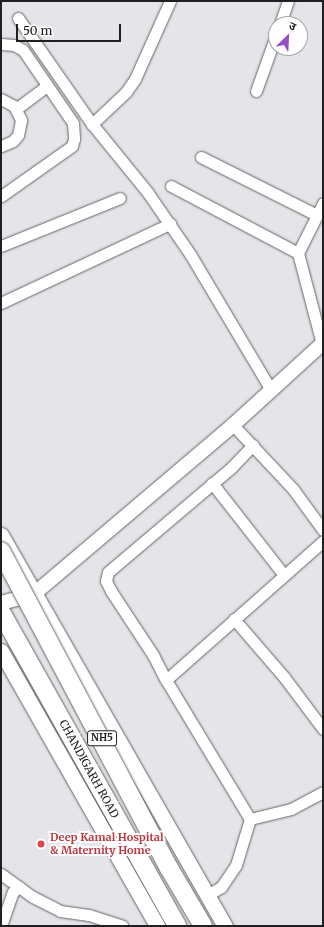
<!DOCTYPE html>
<html>
<head>
<meta charset="utf-8">
<style>
  body { margin:0 }
  #map { position:relative; width:324px; height:927px; overflow:hidden; background:#e5e4e8; font-family:Merriweather,"Noto Sans Devanagari",serif }
  div>[style] { position:absolute }
  [style*='--x'] { left:calc(var(--x)*1px); top:calc(var(--y)*1px); width:calc(var(--w)*1px); rotate:calc(var(--a)*1deg) }
  .roads { filter:drop-shadow(0 0 1px #656467) drop-shadow(0 0 1px #656467) }
  .minor>* { height:11px; margin:-5.5px; padding:0 5.5px; transform-origin:5.5px; border-radius:5.5px; background:#fff }
  .tertiary>* { height:14px; margin:-7px; padding:0 7px; transform-origin:7px; border-radius:7px; background:#fff }
  .secondary>* { height:15px; margin:-7.5px; padding:0 7.5px; transform-origin:7.5px; border-radius:7.5px; background:#fff }
  .trunk>* { height:18px; margin:-9px; padding:0 9px; transform-origin:9px; border-radius:9px; background:#fff }
  .bridges { filter:drop-shadow(0 0 1px #656467) drop-shadow(0 0 1px #656467) }
  .trunk-bridge>* { height:18px; margin:-9px; padding:0 9px; transform-origin:9px; border-radius:9px; background:#fff }
  .dots>* { width:11px; height:11px; translate:-50% -50%; box-sizing:border-box; border:2px solid #fff; border-radius:50% }
  span { translate:-50% -50%; white-space:nowrap; text-align:center; line-height:1.15; -webkit-text-stroke:4px #fff; paint-order:stroke }
  .shield-label span { padding:1px 3px; background:#fff; border:1px solid; border-radius:3px; -webkit-text-stroke-width:0 }
  .shield-label { font-size:10px; color:#201f21; font-weight:700 }
  .street-label { font-size:11px; color:#201f21 }
  .health-label { font-size:11px; color:#be3a42; font-weight:700 }
  .left { translate:0 -50%; text-align:left }
  .frame { position:absolute; inset:0; border:2px solid #201f21; pointer-events:none }
  .north { position:absolute; left:268px; top:16px; width:40px; height:40px; box-sizing:border-box; background:#fff; border:1px solid #a6a5a6; border-radius:50%; rotate:24deg; font-size:11px; font-weight:700; line-height:16px; text-align:center; color:#201f21 }
  .north::after { content:''; display:block; margin:auto; width:14px; height:18px; background:#9650c3; clip-path:polygon(50% 0,100% 100%,50% 72%,0 100%) }
  .scale { position:absolute; left:16px; top:24px; width:105px; height:18px; box-sizing:border-box; border:2px solid #201f21; border-top:0; padding-left:5px; font-size:12px; line-height:14px; white-space:nowrap; color:#201f21; -webkit-text-stroke:3px #fff; paint-order:stroke }
</style>
</head>
<body>
<div id="map">
  <div class="roads">
    <div class="minor">
      <div style="--x:170;--y:1;--w:85;--a:114.2"></div>
      <div style="--x:135;--y:79;--w:16;--a:125"></div>
      <div style="--x:126;--y:92;--w:47;--a:136.7"></div>
      <div style="--x:92;--y:124;--w:89;--a:50.9"></div>
      <div style="--x:148;--y:193;--w:74;--a:55.5"></div>
      <div style="--x:190;--y:254;--w:158;--a:59.2"></div>
      <div style="--x:18;--y:18;--w:129;--a:55.1"></div>
      <div style="--x:280;--y:24;--w:24;--a:-71"></div>
      <div style="--x:1;--y:44;--w:13;--a:4"></div>
      <div style="--x:14;--y:45;--w:10;--a:29"></div>
      <div style="--x:23;--y:50;--w:88;--a:55.6"></div>
      <div style="--x:73;--y:123;--w:16;--a:86"></div>
      <div style="--x:74;--y:139;--w:7;--a:106"></div>
      <div style="--x:72;--y:146;--w:87;--a:144.8"></div>
      <div style="--x:256;--y:91;--w:59;--a:-70.3"></div>
      <div style="--x:1;--y:99;--w:15;--a:28"></div>
      <div style="--x:14;--y:106;--w:16;--a:63"></div>
      <div style="--x:21;--y:120;--w:15;--a:101"></div>
      <div style="--x:18;--y:135;--w:8;--a:130"></div>
      <div style="--x:13;--y:141;--w:13;--a:157"></div>
      <div style="--x:16;--y:109;--w:39;--a:-37"></div>
      <div style="--x:201;--y:157;--w:130;--a:26.6"></div>
      <div style="--x:171;--y:186;--w:144;--a:27.8"></div>
      <div style="--x:1;--y:246;--w:128;--a:-22"></div>
      <div style="--x:1;--y:303;--w:187;--a:-25.1"></div>
      <div style="--x:322;--y:344;--w:94;--a:-104.8"></div>
      <div style="--x:298;--y:253;--w:56;--a:-63.4"></div>
      <div style="--x:233;--y:425;--w:88;--a:46.8"></div>
      <div style="--x:293;--y:489;--w:51;--a:53.8"></div>
      <div style="--x:253;--y:445;--w:30;--a:134"></div>
      <div style="--x:232;--y:467;--w:162;--a:139.7"></div>
      <div style="--x:108;--y:572;--w:9;--a:103"></div>
      <div style="--x:106;--y:581;--w:11;--a:63"></div>
      <div style="--x:111;--y:591;--w:77;--a:56.7"></div>
      <div style="--x:153;--y:655;--w:28;--a:63"></div>
      <div style="--x:166;--y:680;--w:210;--a:-41.5"></div>
      <div style="--x:212;--y:483;--w:117;--a:52"></div>
      <div style="--x:234;--y:619;--w:77;--a:49.2"></div>
      <div style="--x:284;--y:677;--w:65;--a:53.1"></div>
      <div style="--x:166;--y:680;--w:162;--a:58.9"></div>
      <div style="--x:250;--y:819;--w:48;--a:106.9"></div>
      <div style="--x:236;--y:865;--w:27;--a:124"></div>
      <div style="--x:221;--y:887;--w:17;--a:149"></div>
      <div style="--x:250;--y:819;--w:42;--a:-13.7"></div>
      <div style="--x:291;--y:809;--w:36;--a:-28"></div>
      <div style="--x:1;--y:874;--w:39;--a:36"></div>
      <div style="--x:33;--y:897;--w:30;--a:27"></div>
      <div style="--x:60;--y:911;--w:29;--a:8"></div>
      <div style="--x:89;--y:915;--w:35;--a:18"></div>
      <div style="--x:1;--y:926;--w:36;--a:-71"></div>
      <div style="--x:13;--y:892;--w:8;--a:-40"></div>
    </div>
    <div class="tertiary">
      <div style="--x:1;--y:603;--w:34;--a:-15"></div>
      <div style="--x:34;--y:594;--w:261;--a:-40.3"></div>
      <div style="--x:233;--y:425;--w:122;--a:-42.3"></div>
    </div>
    <div class="secondary">
      <div style="--x:1;--y:535;--w:451;--a:60.2"></div>
      <div style="--x:1;--y:651;--w:316;--a:60.4"></div>
    </div>
    <div class="trunk">
      <div style="--x:1;--y:612;--w:360;--a:60.7"></div>
    </div>
  </div>
  <div class="bridges">
    <div class="trunk-bridge">
      <div style="--x:1;--y:551;--w:359;--a:62.1"></div>
      <div style="--x:169;--y:868;--w:67;--a:59.6"></div>
    </div>
  </div>
  <div class="dots">
    <div style="left:41px;top:844px;background:#e0444e"></div>
  </div>
  <div class="shield-label">
    <span style="left:102px;top:738px">NH5</span>
  </div>
  <div class="street-label">
    <span style="left:89px;top:769px;rotate:61deg">CHANDIGARH ROAD</span>
  </div>
  <div class="health-label">
    <span class="left" style="left:50px;top:844px">Deep Kamal Hospital<br>&amp; Maternity Home</span>
  </div>
  <div class="frame"></div>
  <div class="north">उ</div>
  <div class="scale">50 m</div>
</div>
</body>
</html>
